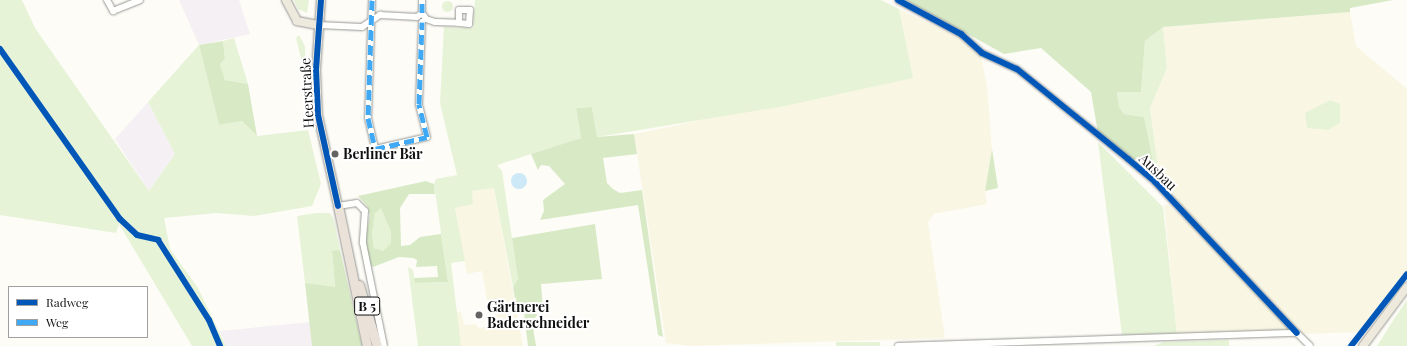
<!DOCTYPE html>
<html>
<head>
<meta charset="utf-8">
<style>
  body { margin:0 }
  #map { position:relative; width:1407px; height:346px; overflow:hidden; background:#fdfcf7; font-family:"Playfair Display",serif }
  div>[style] { position:absolute }
  [style*='--x'] { left:calc(var(--x)*1px); top:calc(var(--y)*1px); width:calc(var(--w)*1px); rotate:calc(var(--a)*1deg) }
  .industrial>* { inset:0; background:#f5f0f3 }
  .farmland>* { inset:0; background:#f9f7e4 }
  .green>* { inset:0; background:#e7f3d7; transform-origin:0 0 }
  .round { border-radius:50% }
  .forest>* { inset:0; background:#d8eac5 }
  .water>* { inset:0; background:#cde8f7 }
  .roads { filter:drop-shadow(0 0 1px #979795) drop-shadow(0 0 1px #979795) }
  .minor>* { height:6px; margin:-3px; padding:0 3px; transform-origin:3px; border-radius:3px; background:#fffffe }
  .major>* { height:8px; margin:-4px; padding:0 4px; transform-origin:4px; border-radius:4px; background:#ede9dc }
  .highway>* { height:9px; margin:-4.5px; padding:0 4.5px; transform-origin:4.5px; border-radius:4.5px; background:#eae1d8 }
  .quiet>* { height:5px; margin-top:-2.5px; transform-origin:0; background:repeating-linear-gradient(90deg,#3fa9f5 0 10px,transparent 0 15px) }
  .cycleway>* { height:6px; margin:-3px; padding:0 3px; transform-origin:3px; border-radius:3px; background:#0057b8 }
  .dots>* { width:11px; height:11px; translate:-50% -50%; box-sizing:border-box; border:2px solid #fff; border-radius:50% }
  span { translate:-50% -50%; white-space:nowrap; text-align:center; line-height:1.15; -webkit-text-stroke:4px #fff; paint-order:stroke }
  .shield-label span { padding:1px 3px; background:#fff; border:1px solid; border-radius:3px; -webkit-text-stroke-width:0 }
  .shield-label { font-size:13px; color:#111; font-weight:700 }
  .street-label { font-size:14px; color:#111 }
  .poi-label { font-size:14px; color:#111; font-weight:700 }
  .left { translate:0 -50%; text-align:left }
  .legend { position:absolute; left:8px; top:286px; width:140px; height:52px; box-sizing:border-box; background:#fff; border:1px solid #a0a0a0; margin:0; padding:5px 7px; list-style:none; font-size:12px; color:#111 }
  .legend li { display:flex; align-items:center; gap:8px; height:20px }
  .legend b { width:20px; border:1px solid #a0a0a0 }
</style>
</head>
<body>
<div id="map">
  <div class="industrial">
    <div style="clip-path:polygon(179px 0,239px 0,250px 34px,199px 45px)"></div>
    <div style="clip-path:polygon(148px 102px,175px 154px,149px 191px,115px 139px)"></div>
    <div style="clip-path:polygon(310px 322px,312px 346px,226px 346px,220px 331px)"></div>
  </div>
  <div class="farmland">
    <div style="clip-path:polygon(899px 9px,965px 40px,981px 56px,987px 86px,992px 149px,985px 191px,987px 204px,934px 214px,928px 222px,945px 338px,691px 346px,666px 343px,634px 134px,912px 77px)"></div>
    <div style="clip-path:polygon(1350px 12px,1356px 46px,1407px 89px,1407px 271px,1363px 332px,1303px 334px,1160px 182px,1150px 108px,1167px 68px,1163px 27px)"></div>
    <div style="clip-path:polygon(494px 188px,523px 346px,461px 346px,454px 312px,461px 311px,464px 325px,475px 324px,479px 328px,503px 324px,488px 306px,482px 271px,467px 274px,455px 208px,472px 191px)"></div>
    <div style="clip-path:polygon(1164px 205px,1169px 205px,1213px 247px,1291px 331px,1177px 334px)"></div>
  </div>
  <div class="green">
    <div style="clip-path:polygon(0 0,22px 0,35px 28px,149px 191px,175px 154px,148px 102px,199px 45px,219px 125px,242px 121px,257px 136px,308px 130px,321px 184px,312px 206px,254px 216px,217px 213px,164px 218px,170px 249px,198px 288px,226px 346px,192px 346px,119px 224px,116px 233px,0 215px)"></div>
    <div style="clip-path:polygon(294px 0,309px 0,307px 13px,298px 9px)"></div>
    <div style="clip-path:polygon(475px 0,881px 0,899px 9px,913px 78px,780px 107px,597px 137px,592px 107px,576px 108px,581px 138px,497px 165px,502px 171px,518px 279px,513px 287px,494px 188px,472px 191px,473px 204px,455px 208px,465px 261px,451px 263px,461px 346px,418px 346px,408px 267px,413px 270px,415px 283px,448px 282px,434px 184px,436px 179px,457px 175px,440px 103px,444px 27px,473px 28px)"></div>
    <div class="round" style="left:441.5px;top:0.5px;width:11px;height:11px"></div>
    <div style="clip-path:polygon(1163px 27px,1167px 68px,1150px 108px,1160px 182px,1151px 177px,1144px 117px,1124px 114px,1119px 107px,1117px 92px,1141px 92px,1145px 41px)"></div>
    <div style="clip-path:polygon(299px 35px,305px 46px,305px 75px,296px 38px)"></div>
    <div style="clip-path:polygon(234px 38px,248px 84px,225px 80px,220px 64px,225px 59px,223px 41px)"></div>
    <div style="clip-path:polygon(1330px 100px,1340px 104px,1340px 123px,1328px 130px,1307px 128px,1305px 113px)"></div>
    <div style="clip-path:polygon(1098px 142px,1163px 207px,1177px 334px,1122px 335px)"></div>
    <div style="clip-path:polygon(381px 207px,391px 232px,391px 243px,383px 251px,374px 248px,372px 234px,375px 212px)"></div>
    <div style="clip-path:polygon(316px 213px,330px 213px,334px 220px,340px 250px,332px 252px,335px 288px,305px 283px,297px 216px)"></div>
    <div style="clip-path:polygon(1407px 300px,1407px 346px,1377px 346px,1394px 319px)"></div>
    <div style="clip-path:polygon(1229px 340px,1229px 346px,1153px 346px,1165px 342px)"></div>
    <div style="left:836px;top:342px;width:44px;height:4px"></div>
  </div>
  <div class="forest">
    <div style="clip-path:polygon(906px 0,1393px 0,1350px 8px,1350px 12px,1163px 27px,1145px 41px,1141px 92px,1117px 92px,1119px 107px,1124px 114px,1144px 117px,1153px 162px,1151px 177px,1098px 133px,1091px 92px,1041px 48px,1004px 54px)"></div>
    <div style="clip-path:polygon(223px 41px,225px 59px,220px 64px,225px 80px,248px 84px,257px 136px,242px 121px,219px 125px,199px 45px)"></div>
    <div style="clip-path:polygon(592px 107px,597px 137px,634px 134px,637px 154px,603px 158px,607px 183px,613px 189px,620px 193px,642px 190px,663px 337px,658px 335px,638px 205px,540px 220px,544px 211px,543px 200px,565px 184px,549px 166px,541px 165px,538px 170px,531px 154px,581px 138px,576px 108px)"></div>
    <div style="clip-path:polygon(992px 149px,998px 188px,985px 191px)"></div>
    <div style="clip-path:polygon(evenodd,426px 181px,434px 184px,435px 194px,409px 194px,400px 208px,401px 246px,410px 245px,420px 237px,441px 234px,448px 282px,415px 283px,414px 278px,438px 277px,437px 266px,416px 267px,417px 260px,413px 258px,399px 257px,373px 267px,367px 260px,366px 236px,370px 215px,367px 206px,358px 196px,426px 181px,381px 208px,391px 232px,391px 243px,383px 251px,374px 248px,372px 234px,375px 213px,381px 208px)"></div>
    <div style="clip-path:polygon(595px 224px,602px 279px,541px 284px,543px 309px,532px 321px,536px 346px,528px 346px,524px 313px,517px 311px,513px 287px,518px 279px,512px 238px)"></div>
    <div style="clip-path:polygon(340px 250px,362px 346px,312px 346px,305px 283px,335px 287px,332px 251px)"></div>
  </div>
  <div class="water">
    <div class="round" style="left:511px;top:173px;width:16px;height:16px"></div>
  </div>
  <div class="roads">
    <div class="minor">
      <div style="--x:107;--y:0;--w:13;--a:61"></div>
      <div style="--x:113;--y:11;--w:29;--a:-22"></div>
      <div style="--x:372;--y:0;--w:118;--a:91.9"></div>
      <div style="--x:368;--y:118;--w:32;--a:77"></div>
      <div style="--x:375;--y:149;--w:53;--a:-13"></div>
      <div style="--x:427;--y:137;--w:34;--a:-104"></div>
      <div style="--x:419;--y:104;--w:82;--a:-87.9"></div>
      <div style="--x:898;--y:0;--w:72;--a:28.4"></div>
      <div style="--x:961;--y:34;--w:28;--a:42"></div>
      <div style="--x:982;--y:53;--w:38;--a:25"></div>
      <div style="--x:1017;--y:69;--w:143;--a:39"></div>
      <div style="--x:1128;--y:159;--w:35;--a:40"></div>
      <div style="--x:1155;--y:182;--w:207;--a:46.8"></div>
      <div style="--x:422;--y:13;--w:13;--a:-90"></div>
      <div style="--x:426;--y:19;--w:9;--a:18"></div>
      <div style="--x:435;--y:22;--w:24;--a:2"></div>
      <div style="--x:459;--y:23;--w:10;--a:6"></div>
      <div style="--x:469;--y:24;--w:14;--a:-86"></div>
      <div style="--x:470;--y:10;--w:11;--a:180"></div>
      <div style="--x:459;--y:10;--w:13;--a:90"></div>
      <div style="--x:318;--y:25;--w:44;--a:2.6"></div>
      <div style="--x:362;--y:27;--w:22;--a:-34"></div>
      <div style="--x:380;--y:15;--w:37;--a:3"></div>
      <div style="--x:417;--y:17;--w:6;--a:-39"></div>
      <div style="--x:422;--y:13;--w:7;--a:56"></div>
      <div style="--x:338;--y:206;--w:19;--a:-9"></div>
      <div style="--x:357;--y:203;--w:11;--a:45"></div>
      <div style="--x:365;--y:211;--w:32;--a:94"></div>
      <div style="--x:363;--y:243;--w:105;--a:78.5"></div>
      <div style="--x:898;--y:346;--w:399;--a:-1.9"></div>
      <div style="--x:1297;--y:333;--w:18;--a:45"></div>
    </div>
    <div class="major">
      <div style="--x:286;--y:0;--w:24;--a:62"></div>
      <div style="--x:297;--y:21;--w:21;--a:11"></div>
      <div style="--x:321;--y:0;--w:69;--a:94.1"></div>
      <div style="--x:316;--y:69;--w:46;--a:87.5"></div>
      <div style="--x:318;--y:115;--w:93;--a:77.6"></div>
      <div style="--x:1363;--y:346;--w:74;--a:-53.3"></div>
    </div>
    <div class="highway">
      <div style="--x:338;--y:206;--w:143;--a:78.3"></div>
      <div style="--x:359;--y:285;--w:64;--a:73.6"></div>
    </div>
  </div>
  <div class="quiet">
    <div style="--x:372;--y:0;--w:118;--a:91.9"></div>
    <div style="--x:368;--y:118;--w:32;--a:77"></div>
    <div style="--x:375;--y:149;--w:53;--a:-13"></div>
    <div style="--x:427;--y:137;--w:34;--a:-104"></div>
    <div style="--x:419;--y:104;--w:82;--a:-87.9"></div>
    <div style="--x:422;--y:13;--w:13;--a:-90"></div>
  </div>
  <div class="cycleway">
    <div style="--x:321;--y:0;--w:69;--a:94.1"></div>
    <div style="--x:316;--y:69;--w:46;--a:87.5"></div>
    <div style="--x:318;--y:115;--w:93;--a:77.6"></div>
    <div style="--x:898;--y:0;--w:72;--a:28.4"></div>
    <div style="--x:961;--y:34;--w:28;--a:42"></div>
    <div style="--x:982;--y:53;--w:38;--a:25"></div>
    <div style="--x:1017;--y:69;--w:143;--a:39"></div>
    <div style="--x:1128;--y:159;--w:35;--a:40"></div>
    <div style="--x:1155;--y:182;--w:207;--a:46.8"></div>
    <div style="--x:0;--y:49;--w:208;--a:54.8"></div>
    <div style="--x:120;--y:219;--w:23;--a:43"></div>
    <div style="--x:137;--y:235;--w:22;--a:13"></div>
    <div style="--x:158;--y:240;--w:95;--a:57.5"></div>
    <div style="--x:209;--y:320;--w:28;--a:67"></div>
    <div style="--x:1351;--y:346;--w:91;--a:-52.1"></div>
  </div>
  <div class="dots">
    <div style="left:335px;top:154px;background:#646362"></div>
    <div style="left:479px;top:315px;background:#646362"></div>
  </div>
  <div class="shield-label">
    <span style="left:367px;top:306px">B 5</span>
  </div>
  <div class="street-label">
    <span style="left:307px;top:93px;rotate:-93deg">Heerstraße</span>
    <span style="left:1158px;top:172px;rotate:44deg">Ausbau</span>
  </div>
  <div class="poi-label">
    <span class="left" style="left:343px;top:154px">Berliner Bär</span>
    <span class="left" style="left:487px;top:315px">Gärtnerei<br>Baderschneider</span>
  </div>
  <ul class="legend">
  <li><b style="height:5px;background:#0057b8"></b>Radweg</li>
  <li><b style="height:5px;background:#3fa9f5"></b>Weg</li>
  </ul>
</div>
</body>
</html>
